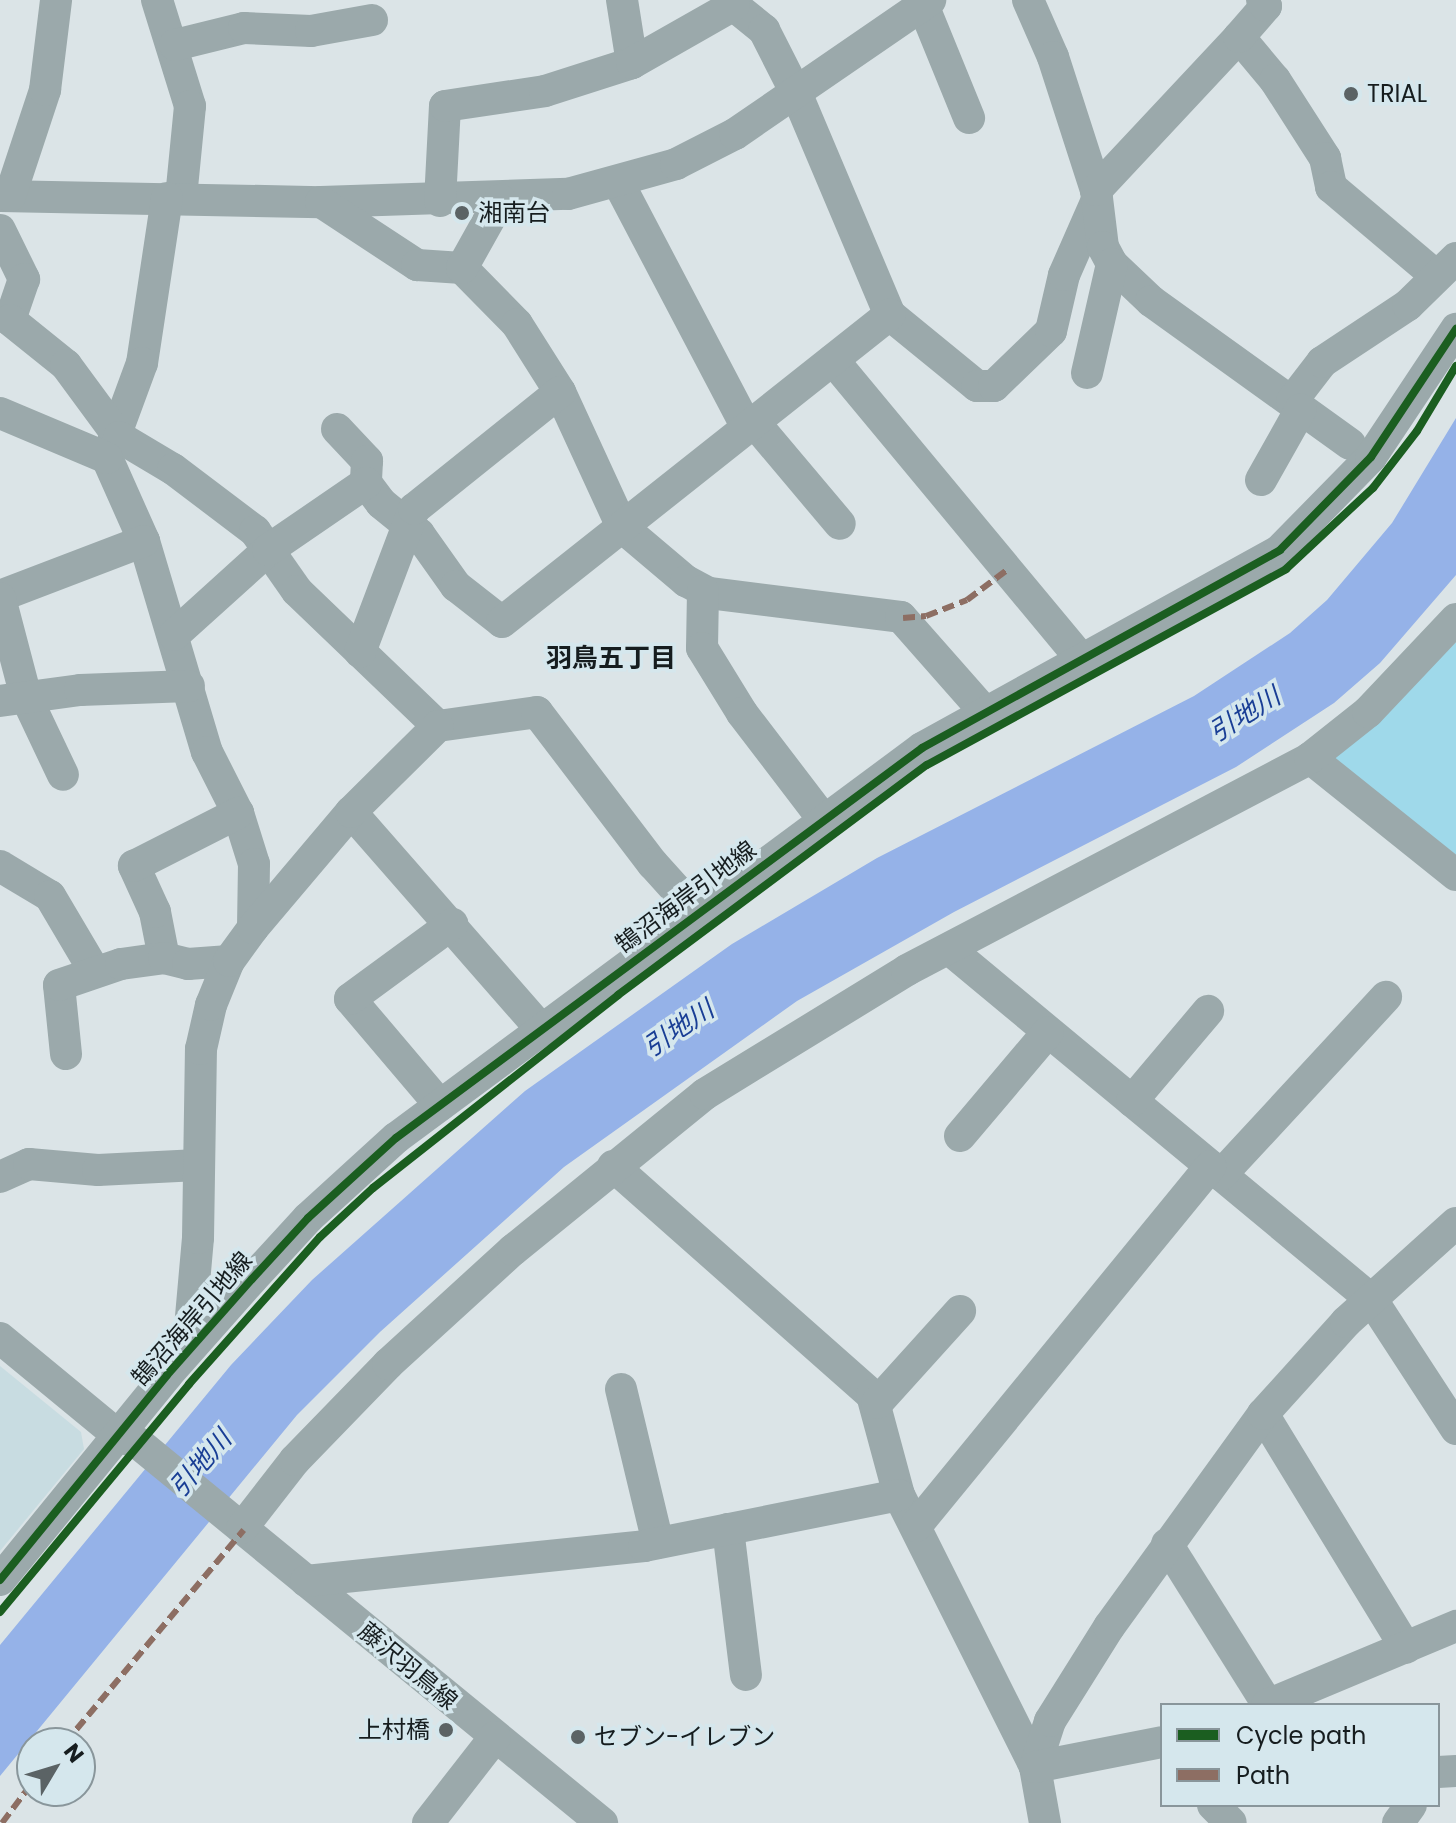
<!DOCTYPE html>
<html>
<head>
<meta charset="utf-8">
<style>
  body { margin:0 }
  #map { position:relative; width:1456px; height:1823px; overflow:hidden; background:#dbe4e7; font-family:Poppins,"Noto Sans JP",sans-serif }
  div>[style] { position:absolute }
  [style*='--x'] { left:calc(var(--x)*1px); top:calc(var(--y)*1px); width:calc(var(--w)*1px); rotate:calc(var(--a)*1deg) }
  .built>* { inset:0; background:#c8dce1 }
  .green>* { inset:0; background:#9fd9ea }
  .water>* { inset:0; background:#95b2e8 }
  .minor>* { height:32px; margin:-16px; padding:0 16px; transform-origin:16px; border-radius:16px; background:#9ba9ab }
  .quiet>* { height:6px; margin-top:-3px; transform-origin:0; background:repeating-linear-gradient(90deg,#8d6e63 0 12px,transparent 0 18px) }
  .cycleway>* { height:8px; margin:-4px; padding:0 4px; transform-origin:4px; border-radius:4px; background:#1b5e20 }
  .dots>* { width:22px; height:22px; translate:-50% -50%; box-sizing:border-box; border:4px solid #d5e7ed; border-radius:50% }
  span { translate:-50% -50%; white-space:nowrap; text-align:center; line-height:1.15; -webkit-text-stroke:7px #d5e7ed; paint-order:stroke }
  .poi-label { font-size:24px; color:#161d1f }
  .left { translate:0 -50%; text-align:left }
  .right { translate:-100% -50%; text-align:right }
  .street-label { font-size:24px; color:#161d1f }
  .neighbourhood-label { font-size:26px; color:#161d1f; font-weight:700 }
  .water-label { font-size:26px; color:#193e95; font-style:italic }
  .legend { position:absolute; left:1160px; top:1703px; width:280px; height:104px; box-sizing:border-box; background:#d5e7ed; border:2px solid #89969b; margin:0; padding:10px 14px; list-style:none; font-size:24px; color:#161d1f }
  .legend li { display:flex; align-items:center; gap:16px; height:40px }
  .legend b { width:40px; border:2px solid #89969b }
  .north { position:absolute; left:16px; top:1727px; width:80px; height:80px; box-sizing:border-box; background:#d5e7ed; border:2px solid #89969b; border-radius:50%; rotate:52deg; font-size:22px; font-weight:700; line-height:32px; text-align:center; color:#161d1f }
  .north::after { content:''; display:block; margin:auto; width:28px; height:36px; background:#5b6365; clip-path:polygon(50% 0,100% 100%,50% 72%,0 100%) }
</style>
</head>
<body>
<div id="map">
  <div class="built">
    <div style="clip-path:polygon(0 1366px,81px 1432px,84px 1449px,0 1551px)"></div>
  </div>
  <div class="green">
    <div style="clip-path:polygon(1456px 642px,1456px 855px,1332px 758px,1377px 721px)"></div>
  </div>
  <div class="water">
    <div style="clip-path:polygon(1456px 418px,1456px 575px,1380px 663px,1334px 703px,1236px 767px,954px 912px,797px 1001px,564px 1167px,380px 1332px,297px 1415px,0 1776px,0 1645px,231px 1365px,312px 1280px,525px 1091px,732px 944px,877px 858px,1194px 696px,1290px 633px,1327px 600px,1392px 523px)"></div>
  </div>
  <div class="minor">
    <div style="--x:157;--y:0;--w:111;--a:72.7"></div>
    <div style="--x:190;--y:106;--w:92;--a:95.6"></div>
    <div style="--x:622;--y:0;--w:64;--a:81"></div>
    <div style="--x:727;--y:0;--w:48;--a:39"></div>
    <div style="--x:764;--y:30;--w:73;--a:63.1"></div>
    <div style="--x:797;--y:95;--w:239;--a:67.1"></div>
    <div style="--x:890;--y:315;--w:112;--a:39.2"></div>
    <div style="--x:977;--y:386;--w:17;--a:0"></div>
    <div style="--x:994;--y:386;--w:79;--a:-44"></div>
    <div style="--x:1051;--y:331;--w:57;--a:-76.9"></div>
    <div style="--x:1064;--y:275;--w:82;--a:-66.3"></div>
    <div style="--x:1028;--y:0;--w:62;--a:66.3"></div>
    <div style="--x:1053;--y:57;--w:140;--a:72.1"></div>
    <div style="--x:1096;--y:190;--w:57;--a:83"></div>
    <div style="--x:1103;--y:247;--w:19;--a:62"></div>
    <div style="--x:1112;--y:264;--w:54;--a:43.5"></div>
    <div style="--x:1151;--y:301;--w:245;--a:35.7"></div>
    <div style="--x:923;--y:5;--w:122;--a:67.8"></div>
    <div style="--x:1239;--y:37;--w:56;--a:50.1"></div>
    <div style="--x:1275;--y:80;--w:93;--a:57.3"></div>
    <div style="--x:1325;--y:158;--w:30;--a:78"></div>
    <div style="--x:1331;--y:187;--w:136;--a:40.2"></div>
    <div style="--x:175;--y:45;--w:71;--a:-13.8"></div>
    <div style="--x:244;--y:28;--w:67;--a:2.6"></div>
    <div style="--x:311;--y:31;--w:62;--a:-10.2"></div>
    <div style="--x:618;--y:182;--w:278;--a:62.3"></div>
    <div style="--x:1096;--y:190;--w:209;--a:-46.9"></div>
    <div style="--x:1239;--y:37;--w:41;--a:-48.9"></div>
    <div style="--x:1266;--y:6;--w:7;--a:-124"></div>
    <div style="--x:0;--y:196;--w:321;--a:1.1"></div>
    <div style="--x:321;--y:202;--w:247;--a:-1.9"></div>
    <div style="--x:568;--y:194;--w:112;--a:-15.5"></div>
    <div style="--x:676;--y:164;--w:66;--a:-27"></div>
    <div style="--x:735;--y:134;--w:237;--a:-34.5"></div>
    <div style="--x:10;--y:196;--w:112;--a:-71.7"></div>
    <div style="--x:45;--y:90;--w:91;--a:-83"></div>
    <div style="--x:167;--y:198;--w:167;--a:98.6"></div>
    <div style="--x:142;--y:363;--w:101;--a:110.2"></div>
    <div style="--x:107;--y:458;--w:91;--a:66"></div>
    <div style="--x:144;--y:541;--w:220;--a:73.4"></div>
    <div style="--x:207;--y:752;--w:68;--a:63.1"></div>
    <div style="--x:238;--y:813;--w:53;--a:72.6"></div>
    <div style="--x:254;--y:864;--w:64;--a:90.9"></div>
    <div style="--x:440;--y:201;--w:95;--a:-87"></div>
    <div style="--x:445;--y:106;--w:101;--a:-8.5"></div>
    <div style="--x:545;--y:91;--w:91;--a:-17.8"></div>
    <div style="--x:632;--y:63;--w:117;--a:-29.6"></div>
    <div style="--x:321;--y:202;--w:115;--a:33.3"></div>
    <div style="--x:417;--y:265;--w:45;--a:3.8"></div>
    <div style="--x:462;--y:268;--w:78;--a:45.5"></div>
    <div style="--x:517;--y:324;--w:80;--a:57.7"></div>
    <div style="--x:560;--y:392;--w:149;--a:65.3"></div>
    <div style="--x:622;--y:527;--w:84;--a:40.2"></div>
    <div style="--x:686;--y:581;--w:26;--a:28"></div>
    <div style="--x:709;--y:593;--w:193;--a:7.1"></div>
    <div style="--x:901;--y:617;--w:124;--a:48.6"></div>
    <div style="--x:0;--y:230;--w:55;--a:63.9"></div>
    <div style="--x:24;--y:279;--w:43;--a:108.9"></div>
    <div style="--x:10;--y:320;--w:72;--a:38.8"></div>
    <div style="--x:66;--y:365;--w:89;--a:53.6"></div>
    <div style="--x:119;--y:437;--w:63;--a:30.7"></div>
    <div style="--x:173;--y:469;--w:103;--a:37.1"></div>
    <div style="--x:255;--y:531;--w:73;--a:55"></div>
    <div style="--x:297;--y:591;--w:195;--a:43.8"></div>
    <div style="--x:438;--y:726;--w:100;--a:-8"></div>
    <div style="--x:537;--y:712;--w:191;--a:52.7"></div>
    <div style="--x:653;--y:864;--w:67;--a:48"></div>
    <div style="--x:462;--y:268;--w:78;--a:-60.8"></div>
    <div style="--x:833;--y:360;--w:388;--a:50.3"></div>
    <div style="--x:1087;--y:373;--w:112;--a:-77.1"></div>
    <div style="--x:1292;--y:401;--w:49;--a:-52.4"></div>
    <div style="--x:1322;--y:362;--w:103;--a:-33.5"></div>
    <div style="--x:1408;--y:305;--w:67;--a:-44.4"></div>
    <div style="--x:0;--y:413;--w:116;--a:22.8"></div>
    <div style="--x:754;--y:422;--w:133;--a:49.9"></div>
    <div style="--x:337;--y:429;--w:44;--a:46.8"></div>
    <div style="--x:367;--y:461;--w:22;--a:93"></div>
    <div style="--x:366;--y:483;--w:25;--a:53"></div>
    <div style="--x:381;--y:503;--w:49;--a:39.2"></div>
    <div style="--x:419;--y:534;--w:64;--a:54.6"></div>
    <div style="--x:456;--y:586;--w:58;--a:38"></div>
    <div style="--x:502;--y:622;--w:495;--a:-38.4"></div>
    <div style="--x:1261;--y:480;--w:81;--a:-60.6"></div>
    <div style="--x:703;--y:591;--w:57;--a:91"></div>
    <div style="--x:702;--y:648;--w:76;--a:58.4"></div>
    <div style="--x:742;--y:713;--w:133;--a:52.6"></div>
    <div style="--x:0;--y:596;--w:154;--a:-20.9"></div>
    <div style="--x:0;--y:598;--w:102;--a:75.3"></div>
    <div style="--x:26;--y:697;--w:86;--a:64.6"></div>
    <div style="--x:174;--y:635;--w:127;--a:-42.1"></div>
    <div style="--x:268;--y:550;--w:119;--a:-34.4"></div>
    <div style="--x:360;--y:652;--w:153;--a:-69.3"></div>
    <div style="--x:414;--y:509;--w:187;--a:-38.7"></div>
    <div style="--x:0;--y:701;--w:81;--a:-7.8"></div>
    <div style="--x:80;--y:690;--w:109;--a:-2.1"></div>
    <div style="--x:1310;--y:758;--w:187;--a:38.7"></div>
    <div style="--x:351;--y:812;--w:290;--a:48.8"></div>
    <div style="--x:0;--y:866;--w:58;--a:31"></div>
    <div style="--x:50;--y:896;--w:88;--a:59.4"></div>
    <div style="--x:949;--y:949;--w:550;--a:39.69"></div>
    <div style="--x:1372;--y:1300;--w:154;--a:56.9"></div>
    <div style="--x:164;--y:958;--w:47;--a:-101.1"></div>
    <div style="--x:155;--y:912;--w:51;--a:-114.5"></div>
    <div style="--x:134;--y:866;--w:117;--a:-27"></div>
    <div style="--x:66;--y:1054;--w:69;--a:-95.8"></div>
    <div style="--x:59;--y:985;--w:65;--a:-18.7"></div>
    <div style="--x:121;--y:964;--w:43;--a:-7.9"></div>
    <div style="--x:164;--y:958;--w:25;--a:14"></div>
    <div style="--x:188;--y:964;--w:41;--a:-4.2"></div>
    <div style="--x:1132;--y:1101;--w:118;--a:-49.8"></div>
    <div style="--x:440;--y:1105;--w:139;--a:-130.3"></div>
    <div style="--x:350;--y:999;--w:127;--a:-36.3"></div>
    <div style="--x:960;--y:1136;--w:136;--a:-49.8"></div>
    <div style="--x:613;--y:1166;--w:346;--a:41.5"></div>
    <div style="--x:872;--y:1395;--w:104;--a:74.9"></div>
    <div style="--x:899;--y:1495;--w:304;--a:63.4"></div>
    <div style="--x:1035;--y:1767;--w:57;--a:79.9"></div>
    <div style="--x:1221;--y:1175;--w:243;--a:-47.2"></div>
    <div style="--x:0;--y:1177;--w:32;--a:-24"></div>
    <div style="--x:29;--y:1164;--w:69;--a:5"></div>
    <div style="--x:98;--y:1170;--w:100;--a:-2.9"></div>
    <div style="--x:0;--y:1338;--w:156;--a:39.5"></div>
    <div style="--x:120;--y:1437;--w:19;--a:18"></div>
    <div style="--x:138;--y:1443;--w:600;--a:39.32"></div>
    <div style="--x:188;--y:1350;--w:112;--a:-84.9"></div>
    <div style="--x:198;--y:1238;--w:189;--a:-89.1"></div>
    <div style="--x:201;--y:1049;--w:45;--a:-77.2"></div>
    <div style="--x:211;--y:1005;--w:48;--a:-67.8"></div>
    <div style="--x:229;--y:961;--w:41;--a:-54"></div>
    <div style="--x:253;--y:928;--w:152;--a:-49.8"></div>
    <div style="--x:351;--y:812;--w:122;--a:-44.7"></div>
    <div style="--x:621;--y:1389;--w:158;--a:76.5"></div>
    <div style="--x:877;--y:1403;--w:124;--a:-47.9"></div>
    <div style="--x:1263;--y:1414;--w:274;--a:58.6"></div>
    <div style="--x:916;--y:1526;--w:465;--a:-50.7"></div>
    <div style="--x:242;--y:1528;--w:86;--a:-52.1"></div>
    <div style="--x:295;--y:1460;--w:134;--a:-45.9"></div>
    <div style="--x:388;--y:1364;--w:169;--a:-42.4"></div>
    <div style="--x:513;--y:1250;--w:247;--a:-39.1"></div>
    <div style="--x:705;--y:1094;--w:237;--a:-31.5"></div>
    <div style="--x:907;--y:970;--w:455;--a:-27.7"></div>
    <div style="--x:1310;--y:758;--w:74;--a:-38.4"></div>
    <div style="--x:1368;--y:712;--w:128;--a:-46.6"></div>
    <div style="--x:728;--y:1529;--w:147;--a:83"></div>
    <div style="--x:1167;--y:1544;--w:190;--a:57.9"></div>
    <div style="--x:0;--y:1580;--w:264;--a:-50.8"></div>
    <div style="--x:167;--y:1375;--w:128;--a:-48.5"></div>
    <div style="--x:252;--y:1279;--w:83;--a:-47.4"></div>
    <div style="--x:308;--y:1218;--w:119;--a:-42.3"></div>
    <div style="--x:396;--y:1138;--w:655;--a:-36.55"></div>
    <div style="--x:922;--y:748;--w:409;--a:-28.9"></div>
    <div style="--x:1280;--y:550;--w:130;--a:-45.6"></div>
    <div style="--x:1371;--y:457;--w:154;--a:-56.4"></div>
    <div style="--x:306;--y:1581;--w:340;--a:-5.9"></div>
    <div style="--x:644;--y:1546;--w:260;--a:-11.3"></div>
    <div style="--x:1267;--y:1705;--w:205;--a:-22.7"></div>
    <div style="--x:1035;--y:1767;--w:48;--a:-71.9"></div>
    <div style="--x:1050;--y:1721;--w:111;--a:-57.9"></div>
    <div style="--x:1109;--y:1627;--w:263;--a:-54.1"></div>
    <div style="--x:1263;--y:1414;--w:124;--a:-47.9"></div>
    <div style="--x:1346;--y:1322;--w:148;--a:-42"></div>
    <div style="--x:1035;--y:1767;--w:129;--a:-11.1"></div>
    <div style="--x:1438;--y:1772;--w:18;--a:-3"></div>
    <div style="--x:1213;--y:1805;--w:25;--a:45"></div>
    <div style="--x:428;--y:1823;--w:109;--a:-52.1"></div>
    <div style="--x:1398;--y:1823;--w:22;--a:-54"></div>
  </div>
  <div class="quiet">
    <div style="--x:903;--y:618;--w:23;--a:-5"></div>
    <div style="--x:926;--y:616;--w:44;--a:-21.3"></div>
    <div style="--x:967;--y:600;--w:50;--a:-36.9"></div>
    <div style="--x:65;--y:1743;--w:278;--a:-50"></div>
    <div style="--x:2;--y:1823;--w:50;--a:-53.1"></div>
  </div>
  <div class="cycleway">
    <div style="--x:0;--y:1580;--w:264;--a:-50.8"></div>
    <div style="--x:167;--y:1375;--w:128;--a:-48.5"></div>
    <div style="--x:252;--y:1279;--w:83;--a:-47.4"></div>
    <div style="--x:308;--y:1218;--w:119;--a:-42.3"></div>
    <div style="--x:396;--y:1138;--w:655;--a:-36.55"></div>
    <div style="--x:922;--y:748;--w:409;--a:-28.9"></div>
    <div style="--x:1280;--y:550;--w:130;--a:-45.6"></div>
    <div style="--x:1371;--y:457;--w:154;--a:-56.4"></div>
    <div style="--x:0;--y:1612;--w:296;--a:-50.3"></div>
    <div style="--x:189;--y:1384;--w:197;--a:-48.3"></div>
    <div style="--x:320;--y:1237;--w:72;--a:-42.8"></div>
    <div style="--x:373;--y:1188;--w:312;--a:-38.2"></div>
    <div style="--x:618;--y:995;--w:385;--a:-36.7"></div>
    <div style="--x:927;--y:765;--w:409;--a:-28.6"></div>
    <div style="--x:1286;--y:569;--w:119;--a:-43"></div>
    <div style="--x:1373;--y:488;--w:72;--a:-52.3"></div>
    <div style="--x:1417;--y:431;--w:76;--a:-59"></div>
  </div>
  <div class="dots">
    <div style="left:1351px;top:94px;background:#5b6365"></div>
    <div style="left:462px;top:213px;background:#5b6365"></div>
    <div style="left:446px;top:1730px;background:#5b6365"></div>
    <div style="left:578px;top:1737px;background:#5b6365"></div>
  </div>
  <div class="poi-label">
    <span class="left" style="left:1367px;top:94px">TRIAL</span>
    <span class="left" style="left:478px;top:213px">湘南台</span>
    <span class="right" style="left:430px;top:1730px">上村橋</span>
    <span class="left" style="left:594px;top:1737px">セブン-イレブン</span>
  </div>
  <div class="street-label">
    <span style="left:686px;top:897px;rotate:-37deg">鵠沼海岸引地線</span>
    <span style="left:192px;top:1319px;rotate:-49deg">鵠沼海岸引地線</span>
    <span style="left:408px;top:1666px;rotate:40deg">藤沢羽鳥線</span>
  </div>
  <div class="neighbourhood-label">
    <span style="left:611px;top:659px">羽鳥五丁目</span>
  </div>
  <div class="water-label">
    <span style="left:1245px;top:715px;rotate:-32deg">引地川</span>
    <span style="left:679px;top:1029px;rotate:-34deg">引地川</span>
    <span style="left:201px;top:1464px;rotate:-49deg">引地川</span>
  </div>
  <ul class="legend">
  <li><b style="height:10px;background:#1b5e20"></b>Cycle path</li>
  <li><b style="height:10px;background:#8d6e63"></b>Path</li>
  </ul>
  <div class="north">N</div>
</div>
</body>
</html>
